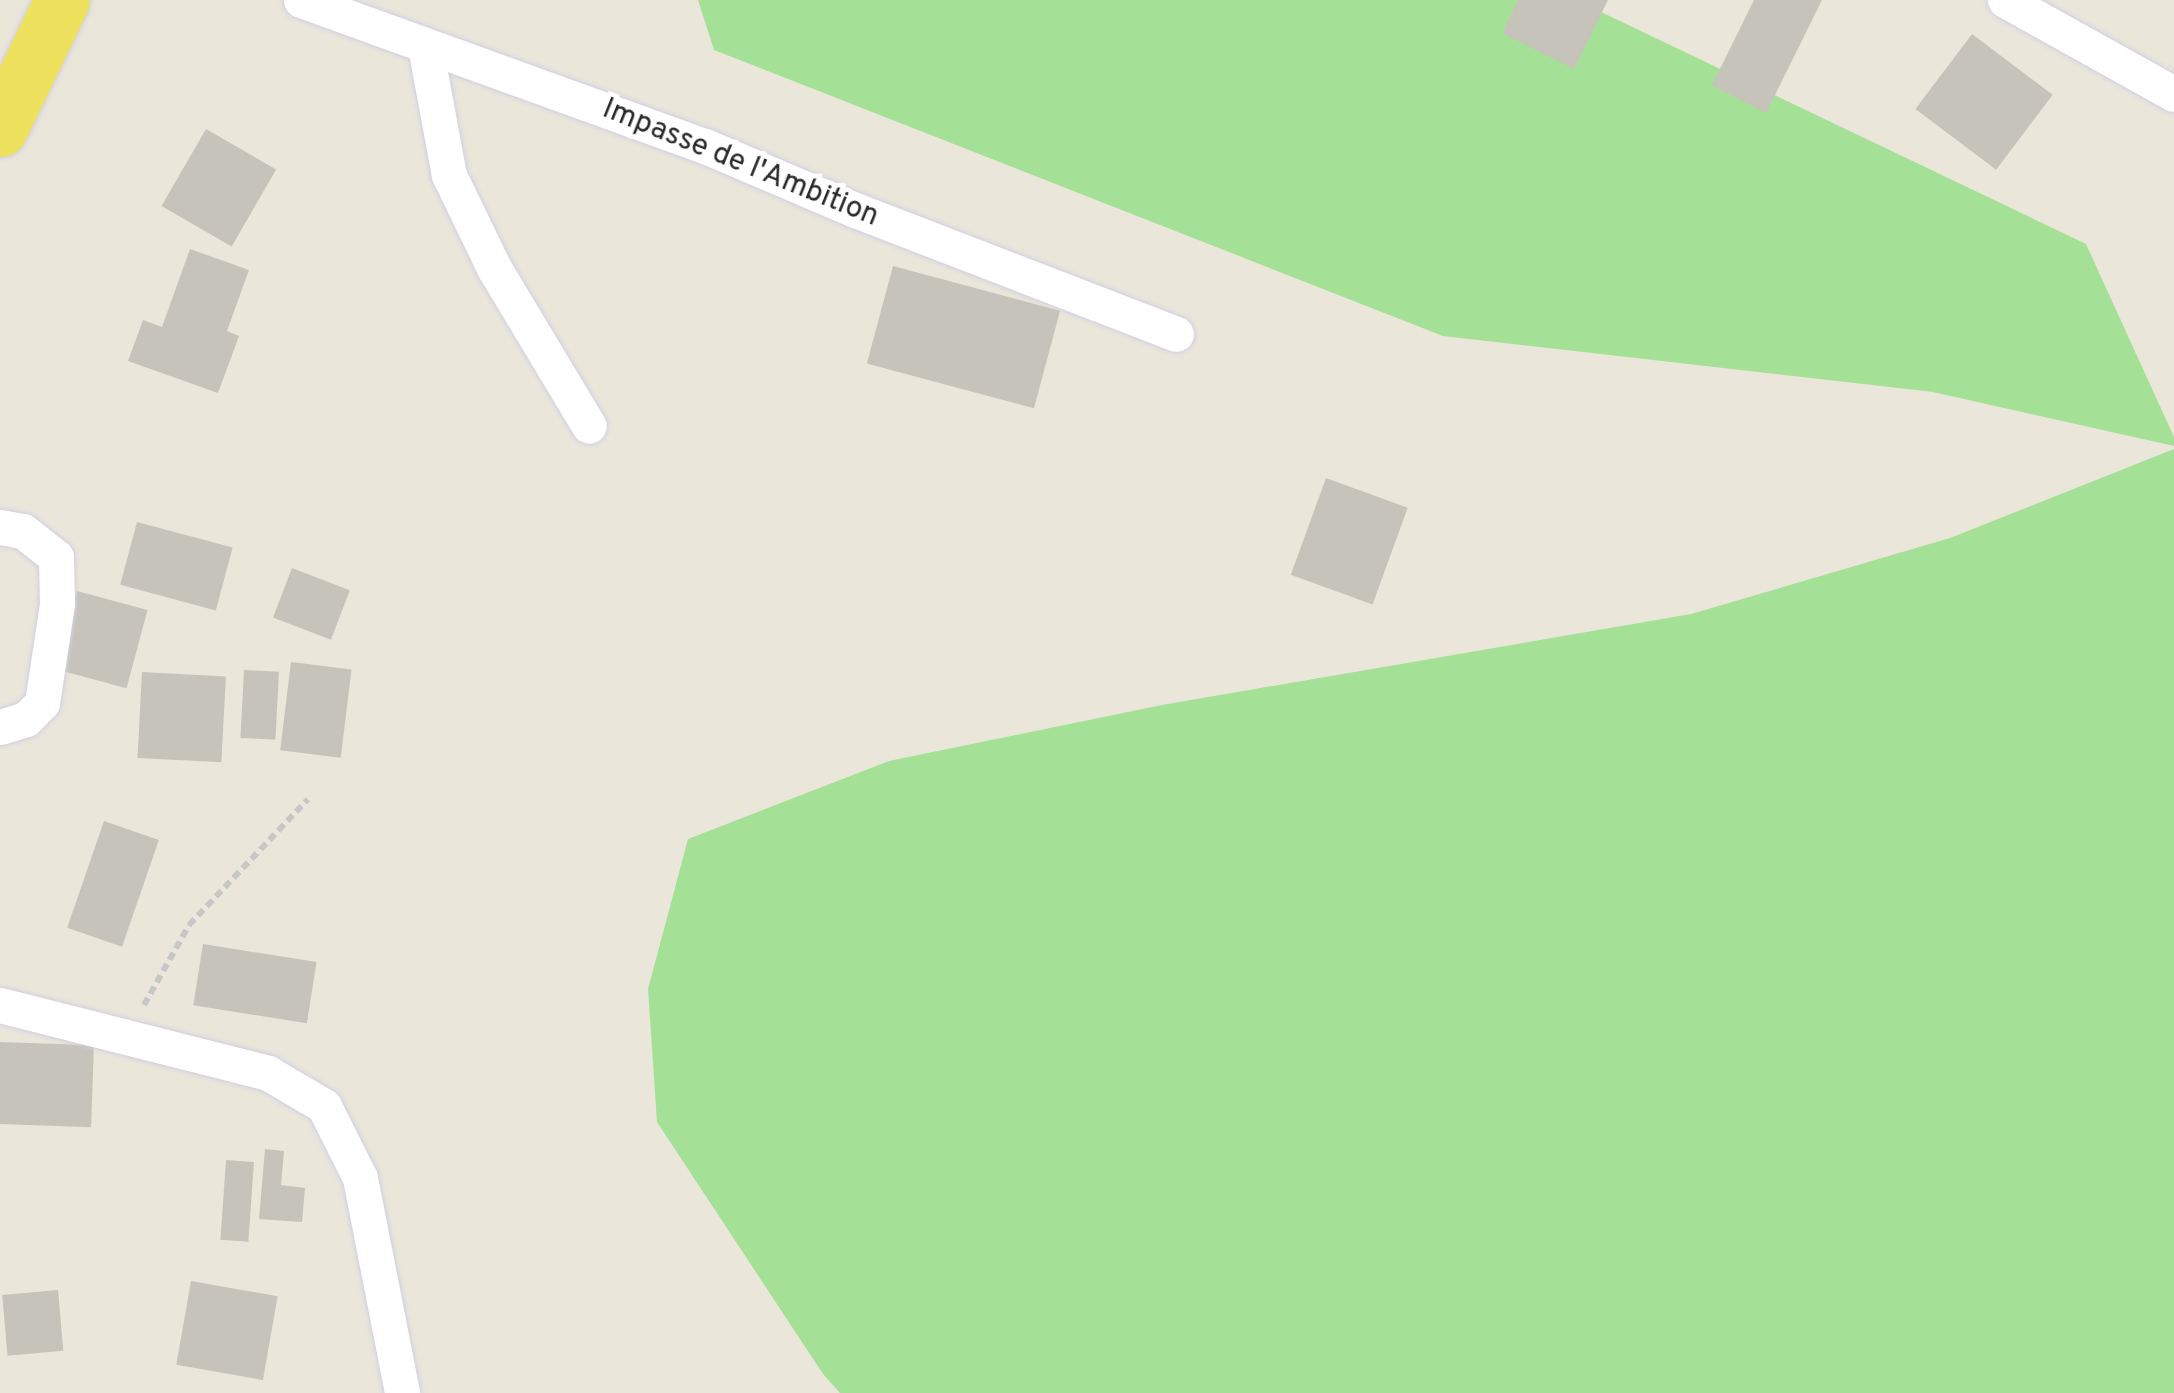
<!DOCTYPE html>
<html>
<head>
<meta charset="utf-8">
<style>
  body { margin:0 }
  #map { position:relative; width:2174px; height:1393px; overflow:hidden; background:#ebe6da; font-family:Overpass,sans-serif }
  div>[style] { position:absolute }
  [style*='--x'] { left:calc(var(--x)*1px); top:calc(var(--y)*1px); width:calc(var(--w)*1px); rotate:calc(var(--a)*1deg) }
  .green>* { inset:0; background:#a5e097 }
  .building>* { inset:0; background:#c6c3ba; transform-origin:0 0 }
  .path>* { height:6px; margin-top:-3px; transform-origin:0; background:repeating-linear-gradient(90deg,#c7c7c7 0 8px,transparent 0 13px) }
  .roads { filter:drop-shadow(0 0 2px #d0d0e1) drop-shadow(0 0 2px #d0d0e1) }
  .street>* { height:35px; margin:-17.5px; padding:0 17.5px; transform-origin:17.5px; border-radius:17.5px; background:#fff }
  .primary>* { height:55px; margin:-27.5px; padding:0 27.5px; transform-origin:27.5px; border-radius:27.5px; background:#ede15d }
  span { translate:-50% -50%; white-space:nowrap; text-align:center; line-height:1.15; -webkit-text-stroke:9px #fff; paint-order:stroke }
  .street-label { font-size:30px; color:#282828 }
</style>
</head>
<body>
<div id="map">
  <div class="green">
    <div style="clip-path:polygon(698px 0,1576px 0,2086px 244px,2174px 437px,2174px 446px,1933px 392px,1443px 336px,714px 50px)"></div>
    <div style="clip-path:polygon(2174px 449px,2174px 1393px,840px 1393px,823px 1374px,657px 1122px,648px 989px,688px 839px,889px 761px,1162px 705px,1691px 614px,1950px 538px)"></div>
  </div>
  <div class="building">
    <div style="clip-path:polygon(1518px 0,1608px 0,1574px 69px,1502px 33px)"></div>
    <div style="clip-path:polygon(1754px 0,1822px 0,1766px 113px,1712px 85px)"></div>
    <div style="left:1972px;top:34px;width:101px;height:94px;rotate:37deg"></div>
    <div style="left:206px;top:129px;width:81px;height:89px;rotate:30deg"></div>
    <div style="clip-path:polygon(190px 249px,249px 270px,227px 331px,239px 336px,218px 393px,128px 361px,143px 320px,162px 327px)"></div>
    <div style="left:893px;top:266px;width:173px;height:101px;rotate:15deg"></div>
    <div style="left:1326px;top:478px;width:87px;height:103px;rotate:20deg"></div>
    <div style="left:137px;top:522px;width:99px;height:65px;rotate:15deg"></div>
    <div style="left:292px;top:568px;width:62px;height:53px;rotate:21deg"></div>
    <div style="left:77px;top:591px;width:73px;height:81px;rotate:15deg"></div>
    <div style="left:291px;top:662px;width:61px;height:89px;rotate:7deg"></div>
    <div style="left:244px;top:670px;width:35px;height:68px;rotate:3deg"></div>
    <div style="left:142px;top:672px;width:84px;height:86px;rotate:3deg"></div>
    <div style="left:104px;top:821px;width:58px;height:113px;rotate:19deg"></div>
    <div style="left:203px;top:944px;width:115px;height:62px;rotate:9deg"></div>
    <div style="left:0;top:1042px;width:94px;height:82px;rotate:2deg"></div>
    <div style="clip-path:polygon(265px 1149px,284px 1151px,281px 1185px,305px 1188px,302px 1222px,259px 1219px)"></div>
    <div style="left:226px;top:1160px;width:28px;height:80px;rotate:4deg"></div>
    <div style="left:191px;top:1281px;width:88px;height:85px;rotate:10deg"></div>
    <div style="left:58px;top:1290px;width:61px;height:56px;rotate:85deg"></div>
  </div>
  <div class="path">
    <div style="--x:144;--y:1005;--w:92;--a:-60.6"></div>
    <div style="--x:189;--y:925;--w:173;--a:-46.6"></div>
  </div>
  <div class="roads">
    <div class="street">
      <div style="--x:301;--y:0;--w:430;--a:19.9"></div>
      <div style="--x:705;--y:146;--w:163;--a:23.1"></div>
      <div style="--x:855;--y:210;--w:344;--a:21.1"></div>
      <div style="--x:2005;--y:0;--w:193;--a:29.1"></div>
      <div style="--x:425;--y:46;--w:131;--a:79.5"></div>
      <div style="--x:449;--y:175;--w:103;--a:64.2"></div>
      <div style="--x:494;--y:268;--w:184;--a:59"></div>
      <div style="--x:0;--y:527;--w:23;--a:10"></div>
      <div style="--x:23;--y:531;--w:42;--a:38.2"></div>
      <div style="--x:56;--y:557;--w:47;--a:88.8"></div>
      <div style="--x:57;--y:604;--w:100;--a:98.6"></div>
      <div style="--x:42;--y:703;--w:23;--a:135"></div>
      <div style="--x:26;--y:719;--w:27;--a:163"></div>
      <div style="--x:0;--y:1005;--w:276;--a:14.2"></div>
      <div style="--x:268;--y:1073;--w:65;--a:30.5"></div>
      <div style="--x:324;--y:1106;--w:80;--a:63.4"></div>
      <div style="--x:360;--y:1178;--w:219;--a:78.9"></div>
    </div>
    <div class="primary">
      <div style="--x:0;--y:129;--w:143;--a:-64.3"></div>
    </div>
  </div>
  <div class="street-label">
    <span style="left:740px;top:164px;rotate:22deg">Impasse de l'Ambition</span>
  </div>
</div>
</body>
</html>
